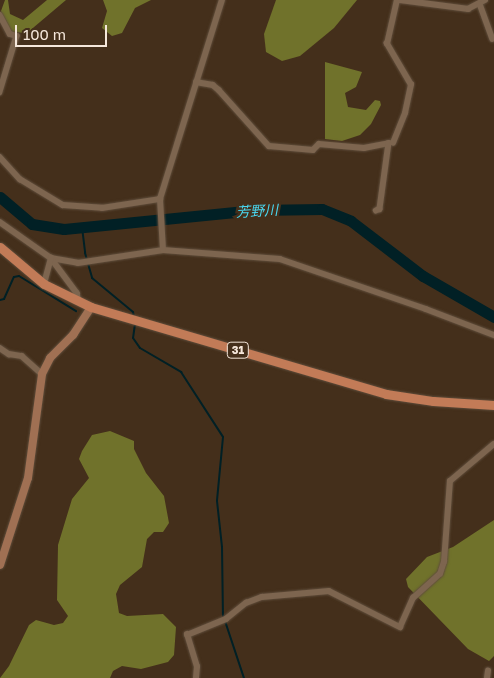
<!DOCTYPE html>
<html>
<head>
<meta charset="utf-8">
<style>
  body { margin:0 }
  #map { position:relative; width:494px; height:678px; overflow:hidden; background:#442f1b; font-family:"Golos Text","Noto Sans JP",sans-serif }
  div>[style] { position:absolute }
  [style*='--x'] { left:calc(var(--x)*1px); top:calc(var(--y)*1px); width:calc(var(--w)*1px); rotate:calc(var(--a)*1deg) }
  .forest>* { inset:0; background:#70722b }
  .stream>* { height:2px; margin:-1px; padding:0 1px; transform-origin:1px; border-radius:1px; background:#012025 }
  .river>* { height:11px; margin:-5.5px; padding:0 5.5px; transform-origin:5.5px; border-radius:5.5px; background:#012025 }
  .roads { filter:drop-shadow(0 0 1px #5f4d3b) drop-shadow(0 0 1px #5f4d3b) }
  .minor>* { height:5.5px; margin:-2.75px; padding:0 2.75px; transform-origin:2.75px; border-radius:2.75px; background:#7d654f }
  .secondary>* { height:8px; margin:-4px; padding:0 4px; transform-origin:4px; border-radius:4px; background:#a07053 }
  .primary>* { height:9px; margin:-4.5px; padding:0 4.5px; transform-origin:4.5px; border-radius:4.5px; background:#c27b57 }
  span { translate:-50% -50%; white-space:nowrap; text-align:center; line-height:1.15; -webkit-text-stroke:5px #442f1b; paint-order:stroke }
  .shield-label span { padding:1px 4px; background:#442f1b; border:1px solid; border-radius:4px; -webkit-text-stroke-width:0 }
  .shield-label { font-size:11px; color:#f5e7db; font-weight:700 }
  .water-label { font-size:14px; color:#49d8f1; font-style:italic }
  .scale { position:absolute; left:15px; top:25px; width:92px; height:22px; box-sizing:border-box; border:2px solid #f5e7db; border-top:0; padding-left:6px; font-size:15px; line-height:18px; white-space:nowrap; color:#f5e7db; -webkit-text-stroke:4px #442f1b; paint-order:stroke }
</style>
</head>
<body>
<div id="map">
  <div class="forest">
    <div style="clip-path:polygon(5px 0,8px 0,10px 14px,23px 20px,47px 0,66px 0,27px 33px,12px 32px,4px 20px,1px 11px)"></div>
    <div style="clip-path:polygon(103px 0,151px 0,135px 8px,122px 33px,112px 36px,102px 28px,107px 11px)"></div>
    <div style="clip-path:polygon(276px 0,357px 0,334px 28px,300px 56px,282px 61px,266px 52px,264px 34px)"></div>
    <div style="clip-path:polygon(325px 62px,362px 72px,356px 87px,345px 93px,348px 107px,366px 110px,375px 100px,380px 101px,381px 105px,371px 124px,360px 135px,342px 141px,325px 139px)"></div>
    <div style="clip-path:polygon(110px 431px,134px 441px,134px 449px,146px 473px,164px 496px,169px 523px,163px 532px,154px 532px,147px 539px,142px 567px,120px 585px,116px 594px,119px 613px,127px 616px,163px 614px,176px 627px,174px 655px,168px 662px,141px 669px,122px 666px,113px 671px,110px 678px,0 678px,9px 666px,29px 625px,36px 620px,54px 625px,63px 623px,68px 616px,57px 600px,58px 545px,72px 499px,89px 478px,79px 459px,82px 451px,92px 435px)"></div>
    <div style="clip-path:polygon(494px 520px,494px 656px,489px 661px,468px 649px,408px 587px,406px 579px,427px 557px,453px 547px)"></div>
  </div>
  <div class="stream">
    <div style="--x:82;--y:227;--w:26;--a:83"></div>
    <div style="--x:85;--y:253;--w:26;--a:74"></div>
    <div style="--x:92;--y:278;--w:53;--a:39.7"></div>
    <div style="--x:133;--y:312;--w:5;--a:79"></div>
    <div style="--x:0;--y:300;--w:4;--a:-14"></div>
    <div style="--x:4;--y:299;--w:24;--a:-66"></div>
    <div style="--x:14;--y:277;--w:5;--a:-11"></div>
    <div style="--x:19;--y:276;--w:67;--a:31.6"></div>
    <div style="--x:135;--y:324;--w:14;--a:98"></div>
    <div style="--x:133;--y:338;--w:12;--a:55"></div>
    <div style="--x:140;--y:348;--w:48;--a:30.3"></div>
    <div style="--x:181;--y:372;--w:77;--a:57.1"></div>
    <div style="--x:223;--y:437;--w:64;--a:95.4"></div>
    <div style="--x:217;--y:501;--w:46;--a:83.8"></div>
    <div style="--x:222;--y:547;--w:68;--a:89.2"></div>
    <div style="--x:223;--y:615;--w:66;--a:71.6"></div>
  </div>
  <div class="river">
    <div style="--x:0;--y:197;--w:42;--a:40.2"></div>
    <div style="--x:32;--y:224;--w:32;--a:9"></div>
    <div style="--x:64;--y:229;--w:192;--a:-5.7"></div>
    <div style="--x:255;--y:210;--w:67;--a:-0.9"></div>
    <div style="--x:322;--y:209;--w:31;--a:22"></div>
    <div style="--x:351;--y:221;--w:91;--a:37.4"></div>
    <div style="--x:423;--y:276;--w:82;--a:30"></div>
  </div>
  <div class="roads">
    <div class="minor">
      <div style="--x:400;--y:0;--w:69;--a:7.5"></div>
      <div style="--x:468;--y:9;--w:19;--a:-28"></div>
      <div style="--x:480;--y:4;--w:37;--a:70"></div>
      <div style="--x:0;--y:15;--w:21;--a:62"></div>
      <div style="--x:10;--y:34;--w:7;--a:16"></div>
      <div style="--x:17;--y:36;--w:59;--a:106.9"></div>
      <div style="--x:196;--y:82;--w:17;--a:10"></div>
      <div style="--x:213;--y:85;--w:8;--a:40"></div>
      <div style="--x:219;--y:90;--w:75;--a:48.2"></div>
      <div style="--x:269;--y:146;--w:44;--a:5.2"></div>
      <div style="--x:313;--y:150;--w:8;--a:-45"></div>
      <div style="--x:319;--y:144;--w:45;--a:5.1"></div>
      <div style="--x:364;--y:148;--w:25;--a:-11"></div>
      <div style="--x:389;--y:143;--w:67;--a:97.8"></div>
      <div style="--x:380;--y:209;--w:4;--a:153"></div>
      <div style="--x:393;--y:143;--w:32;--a:-68"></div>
      <div style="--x:405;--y:113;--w:29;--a:-78"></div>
      <div style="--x:411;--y:85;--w:48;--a:-120.3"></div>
      <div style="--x:387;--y:44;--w:45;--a:-77.2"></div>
      <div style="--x:0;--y:157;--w:30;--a:48"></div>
      <div style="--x:20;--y:179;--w:50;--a:31.2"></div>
      <div style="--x:63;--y:205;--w:39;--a:4"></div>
      <div style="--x:102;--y:208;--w:59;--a:-8.8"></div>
      <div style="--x:0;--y:222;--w:62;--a:35.2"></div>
      <div style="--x:51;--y:258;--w:27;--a:10"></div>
      <div style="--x:78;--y:263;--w:86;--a:-8.7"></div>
      <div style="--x:163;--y:250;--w:117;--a:4.4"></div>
      <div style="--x:280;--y:259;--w:154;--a:18.9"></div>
      <div style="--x:426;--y:309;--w:73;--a:20.9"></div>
      <div style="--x:163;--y:250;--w:51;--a:-93.4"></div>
      <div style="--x:160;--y:199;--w:208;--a:-72.7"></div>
      <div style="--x:51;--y:258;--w:44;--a:53.4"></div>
      <div style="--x:77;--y:293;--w:9;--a:77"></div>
      <div style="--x:44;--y:284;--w:27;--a:-75"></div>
      <div style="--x:0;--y:348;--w:11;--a:34"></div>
      <div style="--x:9;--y:354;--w:13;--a:9"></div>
      <div style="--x:22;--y:356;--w:27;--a:42"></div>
      <div style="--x:196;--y:678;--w:11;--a:-85"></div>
      <div style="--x:197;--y:667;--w:34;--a:-107"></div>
      <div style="--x:187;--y:635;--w:42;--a:-22.3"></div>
      <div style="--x:226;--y:619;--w:26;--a:-39"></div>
      <div style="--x:246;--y:603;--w:17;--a:-21"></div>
      <div style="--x:262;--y:597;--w:67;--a:-5.1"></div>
      <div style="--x:329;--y:591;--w:80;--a:26.9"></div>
      <div style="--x:400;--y:627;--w:32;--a:-66"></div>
      <div style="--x:413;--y:598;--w:36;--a:-42"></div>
      <div style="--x:440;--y:574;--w:13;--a:-72"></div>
      <div style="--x:444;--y:562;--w:81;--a:-85.8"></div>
      <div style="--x:450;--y:481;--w:57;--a:-40.1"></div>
      <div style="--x:487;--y:678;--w:7;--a:-82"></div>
    </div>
    <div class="secondary">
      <div style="--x:0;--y:565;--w:91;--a:-72.2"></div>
      <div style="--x:28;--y:478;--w:105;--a:-82.3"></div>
      <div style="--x:42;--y:374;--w:18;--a:-63"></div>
      <div style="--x:50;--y:358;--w:33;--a:-45"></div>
      <div style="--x:73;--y:335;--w:33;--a:-57"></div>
    </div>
    <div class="primary">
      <div style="--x:0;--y:247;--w:57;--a:40.1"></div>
      <div style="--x:44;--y:284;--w:52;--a:26.1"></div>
      <div style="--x:91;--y:307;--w:308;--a:16.4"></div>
      <div style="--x:386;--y:394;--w:48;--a:8.5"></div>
      <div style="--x:433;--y:401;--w:61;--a:3.8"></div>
    </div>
  </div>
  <div class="shield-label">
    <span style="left:238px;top:350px">31</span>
  </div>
  <div class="water-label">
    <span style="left:257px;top:211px;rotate:-3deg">芳野川</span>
  </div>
  <div class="scale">100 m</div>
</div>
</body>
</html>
